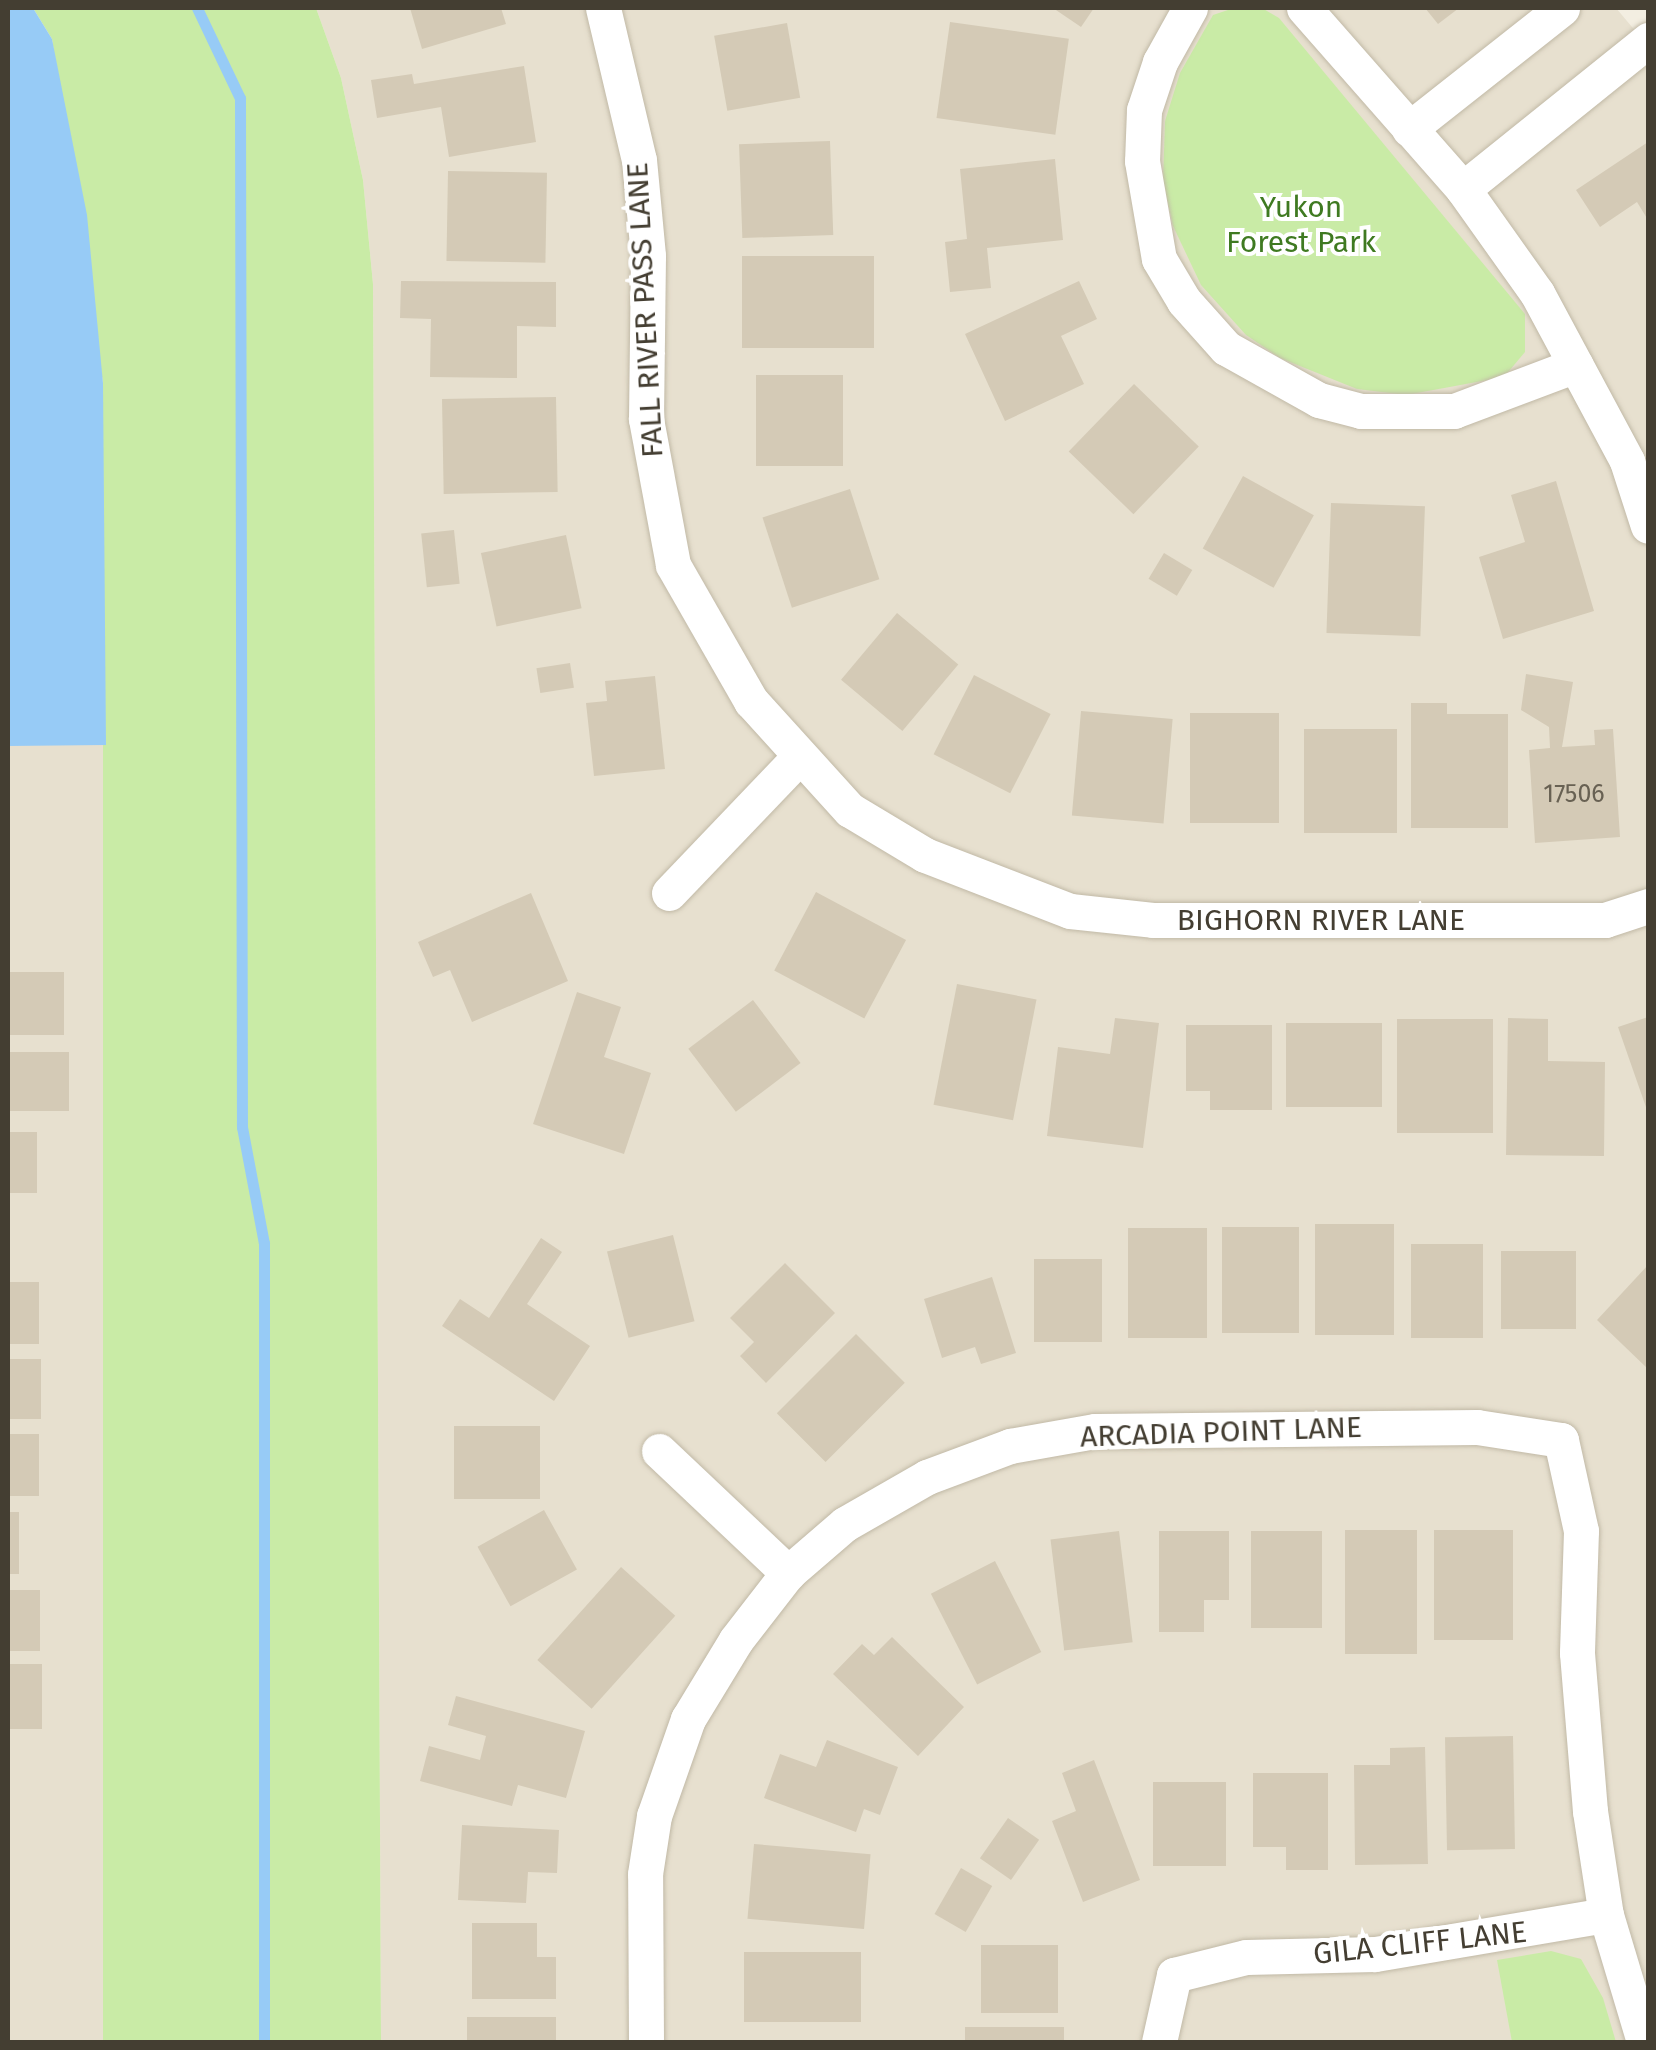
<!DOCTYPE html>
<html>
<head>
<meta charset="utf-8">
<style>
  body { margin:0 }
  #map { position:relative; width:1656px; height:2050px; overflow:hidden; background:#f3eee1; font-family:"Fira Sans",sans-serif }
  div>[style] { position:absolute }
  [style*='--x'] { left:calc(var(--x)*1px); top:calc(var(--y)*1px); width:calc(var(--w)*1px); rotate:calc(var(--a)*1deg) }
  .residential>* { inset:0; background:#e7e0cf; transform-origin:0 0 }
  .green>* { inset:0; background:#c9eba6 }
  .water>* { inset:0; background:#97cbf6 }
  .stream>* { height:11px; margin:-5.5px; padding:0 5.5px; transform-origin:5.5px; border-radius:5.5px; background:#97cbf6 }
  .building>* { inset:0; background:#d4cab6; transform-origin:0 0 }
  .roads { filter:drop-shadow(0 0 2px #c1b9a6) drop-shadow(0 0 2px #c1b9a6) }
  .minor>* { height:35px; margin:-17.5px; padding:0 17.5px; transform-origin:17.5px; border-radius:17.5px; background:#fff }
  span { translate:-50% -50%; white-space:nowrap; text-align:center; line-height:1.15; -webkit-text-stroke:8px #fff; paint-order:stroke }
  .number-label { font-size:25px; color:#686153 }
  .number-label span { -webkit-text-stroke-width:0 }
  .park-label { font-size:30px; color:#3f7a21 }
  .street-label { font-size:30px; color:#443e32 }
  .frame { position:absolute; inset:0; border:10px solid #443e32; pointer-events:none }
</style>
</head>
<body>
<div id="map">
  <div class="residential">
    <div style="clip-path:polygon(316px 8px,1616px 8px,1648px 46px,1648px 2042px,381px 2042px,373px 284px,363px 180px,341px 78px)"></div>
    <div style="left:106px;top:745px;width:1297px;height:98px;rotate:90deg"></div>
  </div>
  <div class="green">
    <div style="clip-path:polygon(33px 8px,316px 8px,341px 78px,363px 180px,373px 284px,381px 2042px,103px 2042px,103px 383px,52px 39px)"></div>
    <div style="clip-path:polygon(1234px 8px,1262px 8px,1279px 18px,1525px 314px,1525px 352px,1504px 377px,1406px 395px,1357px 389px,1280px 358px,1246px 335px,1201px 285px,1173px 226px,1163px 181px,1165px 121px,1180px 73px,1213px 15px)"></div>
    <div style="clip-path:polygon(1551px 1951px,1581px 1959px,1603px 1998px,1616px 2042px,1512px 2042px,1497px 1960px)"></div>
  </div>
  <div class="water">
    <div style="clip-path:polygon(8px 8px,33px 8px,52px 39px,87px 215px,103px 383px,106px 745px,8px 746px)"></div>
  </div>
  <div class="stream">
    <div style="--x:197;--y:8;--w:100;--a:64.5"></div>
    <div style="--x:240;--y:98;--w:1029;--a:89.89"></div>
    <div style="--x:242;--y:1127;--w:118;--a:79.3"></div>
    <div style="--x:264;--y:1243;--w:799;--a:90"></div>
  </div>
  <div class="building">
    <div style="clip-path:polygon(410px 8px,501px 8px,506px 24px,422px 49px)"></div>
    <div style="clip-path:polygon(1053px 8px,1094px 8px,1081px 27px)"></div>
    <div style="clip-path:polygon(1425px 8px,1459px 8px,1438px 24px)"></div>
    <div style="left:950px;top:22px;width:120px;height:97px;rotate:8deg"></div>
    <div style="left:787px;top:23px;width:76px;height:74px;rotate:80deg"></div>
    <div style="clip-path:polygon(524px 66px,536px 142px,449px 157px,441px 107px,377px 118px,371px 80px,412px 74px,414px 84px)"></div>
    <div style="left:830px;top:141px;width:94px;height:91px;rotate:88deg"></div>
    <div style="clip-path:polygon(1648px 142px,1648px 220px,1637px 202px,1600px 227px,1576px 190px)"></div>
    <div style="clip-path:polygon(1055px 159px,1063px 240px,987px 248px,991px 288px,950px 292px,945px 242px,967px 239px,960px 169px)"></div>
    <div style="left:448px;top:171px;width:99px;height:90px;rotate:1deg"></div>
    <div style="left:742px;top:256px;width:132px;height:92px"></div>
    <div style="clip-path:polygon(401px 281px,556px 282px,556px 327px,517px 326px,517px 378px,430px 377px,431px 319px,400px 318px)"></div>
    <div style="clip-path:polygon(1079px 281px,1097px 319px,1061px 336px,1084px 384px,1005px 421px,965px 334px)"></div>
    <div style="left:756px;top:375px;width:87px;height:91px"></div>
    <div style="left:1134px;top:384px;width:90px;height:94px;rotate:44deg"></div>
    <div style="left:556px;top:397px;width:95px;height:114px;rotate:89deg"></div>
    <div style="left:1243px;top:476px;width:81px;height:83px;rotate:29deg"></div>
    <div style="clip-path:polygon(1556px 481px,1594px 611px,1503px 639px,1479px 557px,1525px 542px,1511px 495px)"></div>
    <div style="left:850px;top:489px;width:95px;height:92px;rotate:72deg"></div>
    <div style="left:1331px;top:503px;width:94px;height:130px;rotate:2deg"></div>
    <div style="left:454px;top:530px;width:54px;height:33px;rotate:84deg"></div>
    <div style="left:566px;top:535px;width:75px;height:87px;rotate:78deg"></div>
    <div style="left:1164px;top:553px;width:33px;height:30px;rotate:31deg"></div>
    <div style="left:897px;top:613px;width:80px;height:87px;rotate:40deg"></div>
    <div style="left:570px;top:663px;width:25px;height:34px;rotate:81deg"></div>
    <div style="clip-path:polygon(1526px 674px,1573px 682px,1562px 747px,1595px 745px,1594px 730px,1613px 729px,1620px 837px,1535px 843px,1529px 750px,1550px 748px,1549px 727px,1521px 710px)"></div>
    <div style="left:974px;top:675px;width:86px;height:89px;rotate:27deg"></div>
    <div style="clip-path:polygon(655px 676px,665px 769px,594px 776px,586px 703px,607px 701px,605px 681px)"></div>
    <div style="clip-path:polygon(1411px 703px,1447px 703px,1447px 714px,1508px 714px,1508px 828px,1411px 828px)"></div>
    <div style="left:1081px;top:711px;width:92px;height:105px;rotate:5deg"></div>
    <div style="left:1190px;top:713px;width:89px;height:110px"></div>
    <div style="left:1304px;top:729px;width:93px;height:104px"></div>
    <div style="left:816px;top:892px;width:102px;height:89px;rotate:28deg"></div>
    <div style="clip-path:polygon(531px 893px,568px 981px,472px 1022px,450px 970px,433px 977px,418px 942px)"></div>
    <div style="left:64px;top:972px;width:63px;height:56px;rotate:90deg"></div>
    <div style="left:957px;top:984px;width:81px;height:123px;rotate:11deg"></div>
    <div style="clip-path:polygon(577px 992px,621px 1007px,604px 1057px,651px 1073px,624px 1154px,533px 1124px)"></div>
    <div style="left:753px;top:1000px;width:79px;height:81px;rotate:53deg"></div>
    <div style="clip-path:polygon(1648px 1017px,1648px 1113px,1618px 1027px)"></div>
    <div style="clip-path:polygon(1115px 1018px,1159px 1023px,1143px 1148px,1047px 1136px,1058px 1047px,1110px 1054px)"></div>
    <div style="clip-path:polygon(1508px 1018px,1548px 1019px,1548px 1061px,1605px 1062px,1604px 1156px,1506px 1155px)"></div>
    <div style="left:1397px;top:1019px;width:96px;height:114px"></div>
    <div style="left:1286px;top:1023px;width:96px;height:84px"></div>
    <div style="clip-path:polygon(1186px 1025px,1272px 1025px,1272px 1110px,1210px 1110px,1210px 1091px,1186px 1091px)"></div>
    <div style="left:8px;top:1052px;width:61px;height:59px"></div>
    <div style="left:8px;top:1132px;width:29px;height:61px"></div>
    <div style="left:1315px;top:1224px;width:79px;height:111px"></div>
    <div style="left:1222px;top:1227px;width:77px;height:106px"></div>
    <div style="left:1128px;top:1228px;width:79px;height:110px"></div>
    <div style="left:673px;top:1235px;width:89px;height:68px;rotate:76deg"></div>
    <div style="clip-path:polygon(541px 1238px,562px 1252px,527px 1304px,590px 1346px,554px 1401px,442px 1326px,460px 1299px,489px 1318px)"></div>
    <div style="left:1411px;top:1244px;width:72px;height:94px"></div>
    <div style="left:1501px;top:1251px;width:75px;height:78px"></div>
    <div style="left:1034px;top:1259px;width:68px;height:83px"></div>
    <div style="clip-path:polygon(785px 1263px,835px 1313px,766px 1383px,740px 1356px,754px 1342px,730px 1318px)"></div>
    <div style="clip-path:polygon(1648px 1265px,1648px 1369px,1597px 1320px)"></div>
    <div style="clip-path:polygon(992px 1277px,1016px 1353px,981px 1364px,975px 1347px,942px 1358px,924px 1299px)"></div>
    <div style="left:8px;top:1282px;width:31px;height:62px"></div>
    <div style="left:856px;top:1334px;width:69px;height:112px;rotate:45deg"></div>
    <div style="left:8px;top:1359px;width:33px;height:60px"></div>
    <div style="left:454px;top:1426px;width:86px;height:73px"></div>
    <div style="left:8px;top:1434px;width:31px;height:62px"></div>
    <div style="left:544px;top:1510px;width:68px;height:76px;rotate:61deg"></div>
    <div style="left:8px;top:1512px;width:11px;height:62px"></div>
    <div style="left:1345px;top:1530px;width:72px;height:124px"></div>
    <div style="left:1434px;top:1530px;width:79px;height:110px"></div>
    <div style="left:1119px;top:1531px;width:112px;height:69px;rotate:83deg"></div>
    <div style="clip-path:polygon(1159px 1531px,1229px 1531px,1229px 1600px,1204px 1600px,1204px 1632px,1159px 1632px)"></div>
    <div style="left:1251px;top:1531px;width:71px;height:97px"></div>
    <div style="left:995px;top:1561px;width:102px;height:72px;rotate:63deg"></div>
    <div style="left:621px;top:1567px;width:73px;height:125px;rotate:42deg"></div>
    <div style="left:8px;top:1590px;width:32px;height:61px"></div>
    <div style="clip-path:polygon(892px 1637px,964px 1707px,918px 1756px,833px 1674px,862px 1644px,874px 1655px)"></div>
    <div style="left:8px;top:1664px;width:34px;height:65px"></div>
    <div style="clip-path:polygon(456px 1696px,585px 1731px,566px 1798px,518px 1785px,512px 1806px,420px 1781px,429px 1746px,480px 1760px,486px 1736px,448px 1725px)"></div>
    <div style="left:1513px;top:1736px;width:113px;height:68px;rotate:89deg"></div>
    <div style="clip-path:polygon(827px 1740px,898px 1767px,880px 1815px,864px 1809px,856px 1832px,764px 1798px,780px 1754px,816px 1767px)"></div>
    <div style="clip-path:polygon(1425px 1747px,1428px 1864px,1355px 1865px,1354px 1765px,1390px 1765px,1390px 1748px)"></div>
    <div style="clip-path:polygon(1094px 1760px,1140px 1880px,1083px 1902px,1052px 1821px,1076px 1811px,1062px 1773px)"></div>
    <div style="clip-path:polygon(1253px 1773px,1328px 1773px,1328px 1870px,1286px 1870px,1286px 1847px,1253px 1847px)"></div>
    <div style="left:1153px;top:1782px;width:73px;height:84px"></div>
    <div style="left:1008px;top:1818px;width:38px;height:49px;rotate:35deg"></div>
    <div style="clip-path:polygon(462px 1825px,559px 1830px,557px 1873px,528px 1872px,526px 1903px,458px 1900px)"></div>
    <div style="left:754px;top:1844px;width:117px;height:75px;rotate:5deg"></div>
    <div style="left:961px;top:1868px;width:36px;height:53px;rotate:30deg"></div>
    <div style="clip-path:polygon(472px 1923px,537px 1923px,537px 1957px,556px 1957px,556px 1999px,472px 1999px)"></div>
    <div style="left:981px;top:1945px;width:77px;height:68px"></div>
    <div style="left:744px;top:1952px;width:117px;height:70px"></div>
    <div style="left:467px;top:2017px;width:89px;height:25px"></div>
    <div style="left:965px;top:2027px;width:99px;height:15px"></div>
  </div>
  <div class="roads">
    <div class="minor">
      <div style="--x:603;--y:8;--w:156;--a:76.7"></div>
      <div style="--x:639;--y:160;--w:96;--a:84.6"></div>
      <div style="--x:648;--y:256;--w:163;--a:90.7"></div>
      <div style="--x:646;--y:419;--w:148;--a:79.5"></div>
      <div style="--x:673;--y:565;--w:157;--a:60.2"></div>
      <div style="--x:751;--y:701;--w:147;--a:47.8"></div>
      <div style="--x:850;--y:810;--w:87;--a:31"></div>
      <div style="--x:925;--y:855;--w:155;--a:21.1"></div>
      <div style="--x:1070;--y:911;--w:83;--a:6.2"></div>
      <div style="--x:1153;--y:920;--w:452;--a:0"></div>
      <div style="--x:1605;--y:920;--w:45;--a:-18"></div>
      <div style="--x:1190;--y:8;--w:62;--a:119.1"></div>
      <div style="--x:1160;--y:62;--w:51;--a:108.4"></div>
      <div style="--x:1144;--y:110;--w:51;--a:92.2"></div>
      <div style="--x:1142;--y:161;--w:99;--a:80.2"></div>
      <div style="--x:1159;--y:259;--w:49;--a:59.2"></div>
      <div style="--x:1184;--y:301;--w:63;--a:48.2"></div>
      <div style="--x:1226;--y:348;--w:107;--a:29.2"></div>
      <div style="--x:1319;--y:400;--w:43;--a:14.7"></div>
      <div style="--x:1361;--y:411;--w:93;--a:0"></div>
      <div style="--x:1454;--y:411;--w:130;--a:-20.7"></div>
      <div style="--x:1304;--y:8;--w:241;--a:48.7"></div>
      <div style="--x:1463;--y:189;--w:128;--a:54.6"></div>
      <div style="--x:1537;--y:293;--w:191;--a:61.8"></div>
      <div style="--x:1627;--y:461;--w:68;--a:72.1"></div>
      <div style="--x:1409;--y:129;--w:195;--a:-38.3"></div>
      <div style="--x:1463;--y:189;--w:238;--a:-38.8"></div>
      <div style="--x:669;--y:893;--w:187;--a:-46.3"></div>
      <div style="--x:659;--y:1451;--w:178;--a:43.4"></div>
      <div style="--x:646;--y:2042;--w:168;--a:-90.3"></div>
      <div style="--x:645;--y:1874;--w:59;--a:-81.2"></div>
      <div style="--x:654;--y:1816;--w:103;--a:-70.7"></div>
      <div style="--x:688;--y:1719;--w:92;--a:-58.7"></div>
      <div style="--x:736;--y:1640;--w:85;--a:-52.2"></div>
      <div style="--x:788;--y:1573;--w:75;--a:-40.7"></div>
      <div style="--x:845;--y:1524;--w:95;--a:-29.8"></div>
      <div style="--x:927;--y:1477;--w:89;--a:-20.5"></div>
      <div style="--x:1010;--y:1446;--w:86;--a:-10"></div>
      <div style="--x:1095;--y:1431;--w:382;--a:-0.6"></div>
      <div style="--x:1477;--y:1427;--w:85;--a:8.8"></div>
      <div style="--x:1561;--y:1440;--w:93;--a:77.6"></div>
      <div style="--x:1581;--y:1531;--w:122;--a:91.9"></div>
      <div style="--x:1577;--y:1653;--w:159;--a:85.3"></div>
      <div style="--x:1590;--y:1811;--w:105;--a:81.3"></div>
      <div style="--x:1606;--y:1915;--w:133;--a:73.3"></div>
      <div style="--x:1159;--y:2042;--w:69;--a:-77.4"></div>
      <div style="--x:1174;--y:1975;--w:74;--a:-14"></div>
      <div style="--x:1246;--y:1957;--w:129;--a:-1.3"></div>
      <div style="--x:1375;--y:1954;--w:234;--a:-9.6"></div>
    </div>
  </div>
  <div class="number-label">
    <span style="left:1574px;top:794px">17506</span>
  </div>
  <div class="park-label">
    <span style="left:1301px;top:224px">Yukon<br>Forest Park</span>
  </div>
  <div class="street-label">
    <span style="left:645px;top:310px;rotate:-93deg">FALL RIVER PASS LANE</span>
    <span style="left:1321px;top:920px">BIGHORN RIVER LANE</span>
    <span style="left:1221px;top:1432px;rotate:-2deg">ARCADIA POINT LANE</span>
    <span style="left:1420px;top:1943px;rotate:-6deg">GILA CLIFF LANE</span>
  </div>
  <div class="frame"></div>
</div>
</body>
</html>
